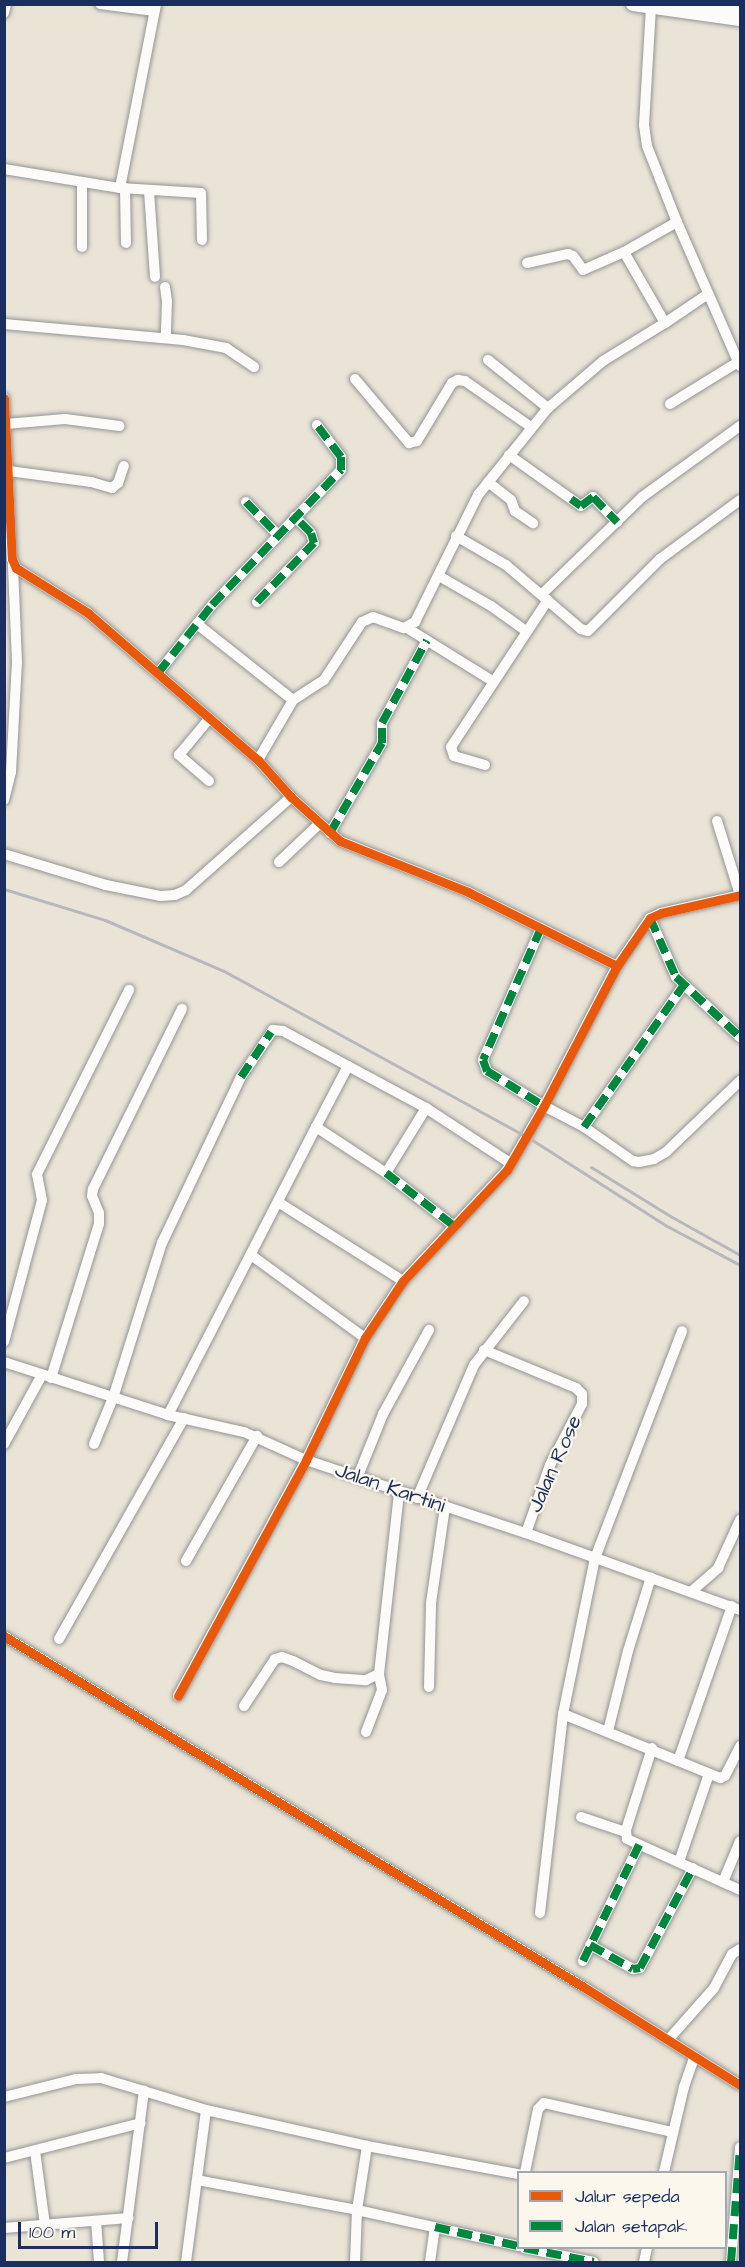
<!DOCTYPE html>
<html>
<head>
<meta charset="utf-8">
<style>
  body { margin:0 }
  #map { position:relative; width:745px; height:2267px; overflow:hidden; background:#eae4d7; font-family:"Architects Daughter",sans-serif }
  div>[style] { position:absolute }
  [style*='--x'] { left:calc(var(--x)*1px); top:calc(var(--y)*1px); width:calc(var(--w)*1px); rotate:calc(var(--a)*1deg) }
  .roads { filter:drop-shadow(0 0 2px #939494) drop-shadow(0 0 2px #939494) }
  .minor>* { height:10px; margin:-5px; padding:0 5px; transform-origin:5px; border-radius:5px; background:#fcfbf9 }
  .major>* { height:14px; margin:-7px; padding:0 7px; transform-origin:7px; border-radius:7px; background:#fcfbf9 }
  .rail>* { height:3px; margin:-1.5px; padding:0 1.5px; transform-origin:1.5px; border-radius:1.5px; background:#b6b8bb }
  .quiet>* { height:8px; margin-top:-4px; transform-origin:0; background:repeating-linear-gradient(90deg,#00873e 0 15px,transparent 0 23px) }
  .cycleway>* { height:9px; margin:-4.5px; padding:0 4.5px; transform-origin:4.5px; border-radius:4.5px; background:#e8590c }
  span { translate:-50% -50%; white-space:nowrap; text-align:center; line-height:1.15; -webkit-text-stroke:4.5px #fbf7ec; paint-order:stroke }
  .street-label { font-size:21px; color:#1b2f5e }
  .frame { position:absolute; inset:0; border:6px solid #1b2f5e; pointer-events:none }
  .legend { position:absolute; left:517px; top:2171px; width:210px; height:78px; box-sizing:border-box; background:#fbf7ec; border:2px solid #a1a7b3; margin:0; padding:8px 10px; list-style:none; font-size:18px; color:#1b2f5e }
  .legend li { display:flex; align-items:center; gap:12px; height:30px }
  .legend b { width:30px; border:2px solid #a1a7b3 }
  .scale { position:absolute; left:18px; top:2222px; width:140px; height:27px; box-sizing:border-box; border:3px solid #1b2f5e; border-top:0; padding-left:8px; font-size:18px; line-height:21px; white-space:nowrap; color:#1b2f5e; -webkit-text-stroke:4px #fbf7ec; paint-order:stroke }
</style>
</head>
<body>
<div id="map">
  <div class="roads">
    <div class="minor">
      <div style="--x:100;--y:4;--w:55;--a:7.3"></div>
      <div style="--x:651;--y:7;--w:118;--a:93.4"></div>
      <div style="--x:644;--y:125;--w:21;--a:82"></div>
      <div style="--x:647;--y:146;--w:82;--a:68.5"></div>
      <div style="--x:677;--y:222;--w:157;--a:66.4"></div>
      <div style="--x:4;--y:13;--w:9;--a:-77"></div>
      <div style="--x:4;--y:169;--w:118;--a:9.3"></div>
      <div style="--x:120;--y:188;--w:81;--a:3.5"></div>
      <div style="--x:201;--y:193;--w:47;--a:88.8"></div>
      <div style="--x:120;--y:188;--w:187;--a:-78.9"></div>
      <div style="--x:125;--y:188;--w:55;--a:89"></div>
      <div style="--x:149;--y:191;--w:86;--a:86"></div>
      <div style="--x:82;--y:247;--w:65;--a:-90"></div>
      <div style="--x:624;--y:252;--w:82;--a:60"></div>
      <div style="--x:527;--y:263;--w:42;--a:-12.4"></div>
      <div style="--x:568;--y:254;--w:5;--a:22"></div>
      <div style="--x:573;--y:256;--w:17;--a:54"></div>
      <div style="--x:583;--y:270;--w:45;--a:-23.7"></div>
      <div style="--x:624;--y:252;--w:61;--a:-29.5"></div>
      <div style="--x:165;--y:287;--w:14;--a:82"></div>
      <div style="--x:167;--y:301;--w:37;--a:92"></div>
      <div style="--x:4;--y:324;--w:180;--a:5.1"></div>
      <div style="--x:183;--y:340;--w:44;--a:10.5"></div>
      <div style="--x:226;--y:348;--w:34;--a:34"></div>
      <div style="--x:488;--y:360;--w:77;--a:38.7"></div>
      <div style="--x:355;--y:379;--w:84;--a:49.8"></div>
      <div style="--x:409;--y:443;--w:8;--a:-14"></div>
      <div style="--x:417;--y:441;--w:68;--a:-58.9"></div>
      <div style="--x:452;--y:383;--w:7;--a:-27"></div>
      <div style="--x:458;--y:380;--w:7;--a:8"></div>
      <div style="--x:465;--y:381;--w:80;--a:34.9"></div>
      <div style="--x:4;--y:398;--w:161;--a:87.2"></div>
      <div style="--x:12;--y:559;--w:10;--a:66"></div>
      <div style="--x:16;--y:568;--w:85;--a:32"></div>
      <div style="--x:88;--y:613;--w:225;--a:40.9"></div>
      <div style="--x:258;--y:760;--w:50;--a:48.3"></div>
      <div style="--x:291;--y:797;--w:66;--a:41.9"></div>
      <div style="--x:340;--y:841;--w:138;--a:21.7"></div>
      <div style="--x:468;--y:892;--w:166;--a:26.4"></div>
      <div style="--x:670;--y:404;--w:80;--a:-31.7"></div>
      <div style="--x:6;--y:424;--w:59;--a:-4.8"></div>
      <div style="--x:65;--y:419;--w:55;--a:7.3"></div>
      <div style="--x:509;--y:455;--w:88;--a:35.3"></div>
      <div style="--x:581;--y:506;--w:15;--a:-37"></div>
      <div style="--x:593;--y:497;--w:35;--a:46"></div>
      <div style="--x:9;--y:471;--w:83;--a:7.6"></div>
      <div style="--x:91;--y:482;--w:22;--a:16"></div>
      <div style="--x:112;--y:488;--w:8;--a:-40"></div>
      <div style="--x:118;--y:483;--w:18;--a:-71"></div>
      <div style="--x:488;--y:482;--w:29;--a:38"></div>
      <div style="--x:511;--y:500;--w:12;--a:70"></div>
      <div style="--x:515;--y:511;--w:22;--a:34"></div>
      <div style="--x:246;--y:502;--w:46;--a:45.9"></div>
      <div style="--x:456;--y:536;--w:58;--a:30.1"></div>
      <div style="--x:506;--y:565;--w:99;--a:40.5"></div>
      <div style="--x:581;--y:629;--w:7;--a:16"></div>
      <div style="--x:588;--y:631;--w:102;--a:-45"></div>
      <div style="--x:660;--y:559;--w:99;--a:-36.4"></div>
      <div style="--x:439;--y:576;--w:60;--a:30"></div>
      <div style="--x:491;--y:606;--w:43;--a:35.5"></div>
      <div style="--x:542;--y:594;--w:139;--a:-44.1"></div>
      <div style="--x:642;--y:497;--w:121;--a:-35.9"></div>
      <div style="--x:257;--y:602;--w:82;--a:-46"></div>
      <div style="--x:314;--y:543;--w:10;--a:-107"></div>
      <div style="--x:311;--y:533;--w:23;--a:-135"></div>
      <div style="--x:197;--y:624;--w:122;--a:38.4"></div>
      <div style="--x:407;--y:628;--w:102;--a:31.8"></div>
      <div style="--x:158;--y:673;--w:87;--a:-51.5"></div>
      <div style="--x:212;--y:605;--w:187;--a:-46.3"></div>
      <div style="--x:341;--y:470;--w:13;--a:-90"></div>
      <div style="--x:341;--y:457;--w:40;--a:-127"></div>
      <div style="--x:258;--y:760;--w:69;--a:-59.7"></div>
      <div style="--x:293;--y:700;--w:37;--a:-33"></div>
      <div style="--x:324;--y:680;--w:69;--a:-56.8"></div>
      <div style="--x:362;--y:622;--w:12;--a:-24"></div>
      <div style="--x:373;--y:617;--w:33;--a:20"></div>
      <div style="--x:404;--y:628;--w:13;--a:-29"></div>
      <div style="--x:415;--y:622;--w:142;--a:-63.6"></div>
      <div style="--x:478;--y:495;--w:112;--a:-51.2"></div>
      <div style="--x:548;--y:408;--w:72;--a:-40.5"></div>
      <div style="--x:603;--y:361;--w:73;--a:-31.5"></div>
      <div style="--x:665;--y:323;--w:52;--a:-34"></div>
      <div style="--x:485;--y:765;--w:32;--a:-164"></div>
      <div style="--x:454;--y:756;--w:9;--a:-108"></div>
      <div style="--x:451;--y:747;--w:176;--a:-56.6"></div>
      <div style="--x:209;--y:781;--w:40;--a:-139"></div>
      <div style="--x:179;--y:755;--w:47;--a:-50.2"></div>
      <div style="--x:4;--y:800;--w:29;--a:-76"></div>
      <div style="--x:11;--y:772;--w:110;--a:-86.9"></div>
      <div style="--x:17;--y:662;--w:97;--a:-92.4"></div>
      <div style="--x:717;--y:821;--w:77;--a:72.7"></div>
      <div style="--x:330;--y:833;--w:104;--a:-60"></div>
      <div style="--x:382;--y:743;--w:20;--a:-90"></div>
      <div style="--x:382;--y:723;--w:94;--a:-61.5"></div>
      <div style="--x:4;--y:854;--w:107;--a:16.9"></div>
      <div style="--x:106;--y:885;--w:55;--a:11.5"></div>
      <div style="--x:160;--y:896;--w:15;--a:-4"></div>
      <div style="--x:175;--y:895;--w:12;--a:-24"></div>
      <div style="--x:186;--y:890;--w:140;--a:-41.5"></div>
      <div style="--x:279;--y:862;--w:55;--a:-43.5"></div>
      <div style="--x:650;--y:918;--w:64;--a:66.2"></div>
      <div style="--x:676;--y:977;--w:88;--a:43.2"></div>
      <div style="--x:541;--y:928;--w:144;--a:113.7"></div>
      <div style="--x:483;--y:1060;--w:12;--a:70"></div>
      <div style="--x:487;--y:1071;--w:67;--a:31.6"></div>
      <div style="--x:544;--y:1106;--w:45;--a:27.7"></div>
      <div style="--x:584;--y:1127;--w:60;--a:34.8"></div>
      <div style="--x:633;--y:1161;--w:6;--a:9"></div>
      <div style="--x:639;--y:1162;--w:15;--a:-11"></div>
      <div style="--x:654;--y:1159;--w:14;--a:-30"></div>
      <div style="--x:666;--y:1152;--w:103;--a:-43.8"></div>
      <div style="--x:316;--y:1127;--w:69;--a:-62.3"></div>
      <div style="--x:584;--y:1127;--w:172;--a:-54.9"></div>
      <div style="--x:386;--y:1173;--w:76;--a:-58.4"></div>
      <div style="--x:278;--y:1202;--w:148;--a:32.3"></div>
      <div style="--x:251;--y:1255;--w:141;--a:36.1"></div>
      <div style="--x:4;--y:1342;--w:147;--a:-75"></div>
      <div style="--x:42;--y:1200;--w:26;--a:-101"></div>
      <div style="--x:37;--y:1174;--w:206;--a:-63.4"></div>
      <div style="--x:484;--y:1350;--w:100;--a:22.4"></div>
      <div style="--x:576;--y:1388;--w:8;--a:45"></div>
      <div style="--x:582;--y:1394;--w:10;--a:90"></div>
      <div style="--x:582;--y:1404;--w:69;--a:117.7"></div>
      <div style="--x:550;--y:1465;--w:72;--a:109.4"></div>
      <div style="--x:4;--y:1362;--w:172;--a:17.9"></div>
      <div style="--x:168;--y:1415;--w:78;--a:12.6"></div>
      <div style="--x:244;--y:1432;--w:68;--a:24.3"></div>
      <div style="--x:306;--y:1460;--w:232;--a:18.4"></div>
      <div style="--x:526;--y:1533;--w:227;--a:19.8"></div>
      <div style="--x:51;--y:1378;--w:161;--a:-72.7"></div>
      <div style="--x:99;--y:1224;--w:11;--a:-90"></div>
      <div style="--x:99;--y:1213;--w:18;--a:-112"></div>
      <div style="--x:92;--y:1196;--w:7;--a:-82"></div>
      <div style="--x:93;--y:1189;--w:201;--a:-63.7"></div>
      <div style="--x:168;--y:1415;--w:324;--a:-62.8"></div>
      <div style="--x:316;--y:1127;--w:84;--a:33.3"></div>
      <div style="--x:386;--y:1173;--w:86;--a:37.9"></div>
      <div style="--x:4;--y:1444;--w:79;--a:-61.2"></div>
      <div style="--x:94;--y:1444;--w:50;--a:-67.6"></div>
      <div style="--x:113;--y:1398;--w:163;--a:-72.5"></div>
      <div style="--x:162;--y:1243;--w:184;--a:-64.6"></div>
      <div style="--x:241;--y:1077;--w:57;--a:-55.8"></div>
      <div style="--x:273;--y:1030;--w:10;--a:6"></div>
      <div style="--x:283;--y:1031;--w:162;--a:28.3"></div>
      <div style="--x:426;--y:1108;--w:100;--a:33.2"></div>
      <div style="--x:358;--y:1476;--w:67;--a:-68"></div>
      <div style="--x:383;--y:1414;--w:96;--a:-61.3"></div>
      <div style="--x:417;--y:1498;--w:145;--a:-66.8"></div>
      <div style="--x:474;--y:1365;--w:81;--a:-52"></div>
      <div style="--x:186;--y:1561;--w:144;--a:-60.4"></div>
      <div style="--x:692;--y:1591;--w:35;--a:-41"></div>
      <div style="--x:718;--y:1568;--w:53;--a:-65.4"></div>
      <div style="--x:4;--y:1636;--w:676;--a:31.2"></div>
      <div style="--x:582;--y:1986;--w:186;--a:32.1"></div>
      <div style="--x:59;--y:1639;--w:254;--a:-60.5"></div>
      <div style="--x:429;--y:1687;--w:84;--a:-88.6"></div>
      <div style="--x:431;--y:1603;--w:97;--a:-81.7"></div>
      <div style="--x:178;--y:1696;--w:268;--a:-61.5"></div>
      <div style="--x:306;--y:1460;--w:136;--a:-64.2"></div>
      <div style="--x:365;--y:1338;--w:69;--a:-56.3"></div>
      <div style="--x:403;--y:1281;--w:152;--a:-46.9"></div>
      <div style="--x:507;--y:1170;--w:74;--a:-60"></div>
      <div style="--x:544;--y:1106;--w:158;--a:-62.5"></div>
      <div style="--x:617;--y:966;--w:58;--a:-55.5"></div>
      <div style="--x:650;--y:918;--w:12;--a:-24"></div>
      <div style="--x:661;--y:913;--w:81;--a:-12.8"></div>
      <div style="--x:244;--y:1706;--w:56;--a:-56.6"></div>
      <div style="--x:275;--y:1659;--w:7;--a:-16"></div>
      <div style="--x:282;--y:1657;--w:12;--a:20"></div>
      <div style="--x:293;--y:1661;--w:31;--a:27"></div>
      <div style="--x:321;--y:1675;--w:14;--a:12"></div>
      <div style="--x:335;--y:1678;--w:31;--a:4"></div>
      <div style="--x:366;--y:1680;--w:14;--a:-25"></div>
      <div style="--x:379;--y:1674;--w:183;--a:-83.7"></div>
      <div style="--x:563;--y:1714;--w:170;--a:22.2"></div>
      <div style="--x:720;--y:1778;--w:5;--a:-22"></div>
      <div style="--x:725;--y:1776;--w:34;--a:-63"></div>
      <div style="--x:608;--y:1731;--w:82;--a:-76"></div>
      <div style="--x:628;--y:1651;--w:77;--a:-72.7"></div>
      <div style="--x:366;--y:1732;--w:45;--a:-69.1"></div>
      <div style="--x:382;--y:1690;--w:16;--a:-101"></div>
      <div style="--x:652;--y:1748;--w:86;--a:107.6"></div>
      <div style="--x:626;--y:1830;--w:9;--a:84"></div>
      <div style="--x:627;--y:1839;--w:124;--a:24.3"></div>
      <div style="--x:678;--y:1761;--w:164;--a:-70.8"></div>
      <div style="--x:581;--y:1817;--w:46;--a:18.8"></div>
      <div style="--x:679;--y:1862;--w:93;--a:-71.2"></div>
      <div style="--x:723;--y:1882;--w:44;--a:-67.5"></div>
      <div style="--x:540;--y:1913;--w:200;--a:-83.4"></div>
      <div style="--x:563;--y:1714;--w:159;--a:-78.4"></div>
      <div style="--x:595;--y:1558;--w:243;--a:-69"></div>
      <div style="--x:590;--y:1945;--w:49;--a:29.2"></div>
      <div style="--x:633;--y:1969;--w:7;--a:-8"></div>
      <div style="--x:640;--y:1968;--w:113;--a:-62.1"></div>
      <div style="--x:583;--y:1961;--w:129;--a:-64.2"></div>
      <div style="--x:668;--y:2040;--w:69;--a:-48.5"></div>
      <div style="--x:714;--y:1988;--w:38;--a:-62"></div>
      <div style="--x:732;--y:1954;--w:9;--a:-32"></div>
      <div style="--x:4;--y:2097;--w:74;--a:-14"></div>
      <div style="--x:76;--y:2079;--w:25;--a:-2"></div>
      <div style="--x:101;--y:2078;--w:110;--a:16.9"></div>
      <div style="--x:206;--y:2110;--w:165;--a:12.6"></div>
      <div style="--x:367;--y:2146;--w:154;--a:10.5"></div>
      <div style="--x:35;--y:2151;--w:75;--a:82.3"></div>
      <div style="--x:4;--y:2158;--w:141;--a:-14.3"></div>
      <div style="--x:525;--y:2172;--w:64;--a:-78.3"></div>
      <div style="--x:538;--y:2109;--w:8;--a:-45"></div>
      <div style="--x:544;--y:2103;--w:132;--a:12.7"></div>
      <div style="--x:664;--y:2172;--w:87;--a:-76.8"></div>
      <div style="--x:684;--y:2087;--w:31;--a:-71"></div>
      <div style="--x:197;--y:2180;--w:163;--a:10.6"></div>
      <div style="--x:357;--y:2210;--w:165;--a:12.6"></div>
      <div style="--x:96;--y:2221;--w:41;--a:85.8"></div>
      <div style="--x:4;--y:2228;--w:125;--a:-4.6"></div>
      <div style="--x:524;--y:2248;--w:71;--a:11.3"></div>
      <div style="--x:122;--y:2262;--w:173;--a:-82.7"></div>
      <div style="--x:186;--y:2262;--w:153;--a:-82.5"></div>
      <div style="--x:355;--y:2262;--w:52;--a:-87.8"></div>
      <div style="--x:357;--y:2210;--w:65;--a:-81.1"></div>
      <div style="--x:430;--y:2262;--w:35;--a:-82"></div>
      <div style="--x:644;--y:2262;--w:14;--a:-78"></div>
      <div style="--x:731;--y:2262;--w:115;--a:-85.5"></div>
    </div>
    <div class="major">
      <div style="--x:633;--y:4;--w:108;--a:8"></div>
      <div style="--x:702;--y:4;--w:38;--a:7"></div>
    </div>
  </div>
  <div class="rail">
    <div style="--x:4;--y:889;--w:106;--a:17.1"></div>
    <div style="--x:105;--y:920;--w:129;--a:23.2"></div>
    <div style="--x:224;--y:971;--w:344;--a:28.7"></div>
    <div style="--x:526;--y:1136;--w:167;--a:32.6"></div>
    <div style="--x:667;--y:1226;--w:83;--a:28.1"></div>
    <div style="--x:591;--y:1167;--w:95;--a:31.7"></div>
    <div style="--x:672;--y:1217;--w:78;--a:29.2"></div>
  </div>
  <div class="quiet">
    <div style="--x:571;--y:499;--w:12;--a:35"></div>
    <div style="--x:581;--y:506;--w:15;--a:-37"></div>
    <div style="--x:593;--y:497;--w:35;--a:46"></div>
    <div style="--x:246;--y:502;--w:46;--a:45.9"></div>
    <div style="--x:257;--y:602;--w:82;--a:-46"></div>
    <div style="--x:314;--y:543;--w:10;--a:-107"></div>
    <div style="--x:311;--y:533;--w:23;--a:-135"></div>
    <div style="--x:158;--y:673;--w:87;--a:-51.5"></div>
    <div style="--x:212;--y:605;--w:187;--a:-46.3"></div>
    <div style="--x:341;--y:470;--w:13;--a:-90"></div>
    <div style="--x:341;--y:457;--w:40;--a:-127"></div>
    <div style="--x:330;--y:833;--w:104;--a:-60"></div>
    <div style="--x:382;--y:743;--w:20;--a:-90"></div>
    <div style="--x:382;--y:723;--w:94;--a:-61.5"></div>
    <div style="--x:650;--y:918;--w:64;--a:66.2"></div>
    <div style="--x:676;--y:977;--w:88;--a:43.2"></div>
    <div style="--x:541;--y:928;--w:144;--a:113.7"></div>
    <div style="--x:483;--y:1060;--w:12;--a:70"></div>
    <div style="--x:487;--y:1071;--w:67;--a:31.6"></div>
    <div style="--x:241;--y:1077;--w:54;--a:-56.3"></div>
    <div style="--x:584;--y:1127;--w:172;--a:-54.9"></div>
    <div style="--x:386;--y:1173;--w:86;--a:37.9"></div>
    <div style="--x:590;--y:1945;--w:49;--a:29.2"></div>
    <div style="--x:633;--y:1969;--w:7;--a:-8"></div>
    <div style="--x:640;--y:1968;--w:113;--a:-62.1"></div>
    <div style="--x:583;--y:1961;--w:129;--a:-64.2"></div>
    <div style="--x:435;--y:2227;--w:85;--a:12.9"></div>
    <div style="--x:524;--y:2248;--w:71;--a:11.3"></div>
    <div style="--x:731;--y:2262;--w:115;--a:-85.5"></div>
  </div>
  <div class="cycleway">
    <div style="--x:4;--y:398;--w:161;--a:87.2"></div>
    <div style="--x:12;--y:559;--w:10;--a:66"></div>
    <div style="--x:16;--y:568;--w:85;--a:32"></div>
    <div style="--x:88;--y:613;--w:225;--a:40.9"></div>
    <div style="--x:258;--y:760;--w:50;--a:48.3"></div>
    <div style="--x:291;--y:797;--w:66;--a:41.9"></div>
    <div style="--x:340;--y:841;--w:138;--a:21.7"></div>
    <div style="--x:468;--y:892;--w:166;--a:26.4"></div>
    <div style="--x:4;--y:1636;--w:676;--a:31.2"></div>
    <div style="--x:582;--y:1986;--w:186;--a:32.1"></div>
    <div style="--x:178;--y:1696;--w:268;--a:-61.5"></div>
    <div style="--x:306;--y:1460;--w:136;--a:-64.2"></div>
    <div style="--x:365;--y:1338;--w:69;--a:-56.3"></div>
    <div style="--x:403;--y:1281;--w:152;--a:-46.9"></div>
    <div style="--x:507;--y:1170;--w:74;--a:-60"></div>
    <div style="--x:544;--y:1106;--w:158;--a:-62.5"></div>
    <div style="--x:617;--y:966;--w:58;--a:-55.5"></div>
    <div style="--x:650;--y:918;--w:12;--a:-24"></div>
    <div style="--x:661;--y:913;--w:81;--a:-12.8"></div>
  </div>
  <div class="street-label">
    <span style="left:555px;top:1464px;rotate:-66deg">Jalan Rose</span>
    <span style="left:390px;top:1488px;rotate:19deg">Jalan Kartini</span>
  </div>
  <div class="frame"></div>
  <ul class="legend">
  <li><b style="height:8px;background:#e8590c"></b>Jalur sepeda</li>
  <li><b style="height:8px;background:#00873e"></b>Jalan setapak</li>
  </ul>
  <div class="scale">100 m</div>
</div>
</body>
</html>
